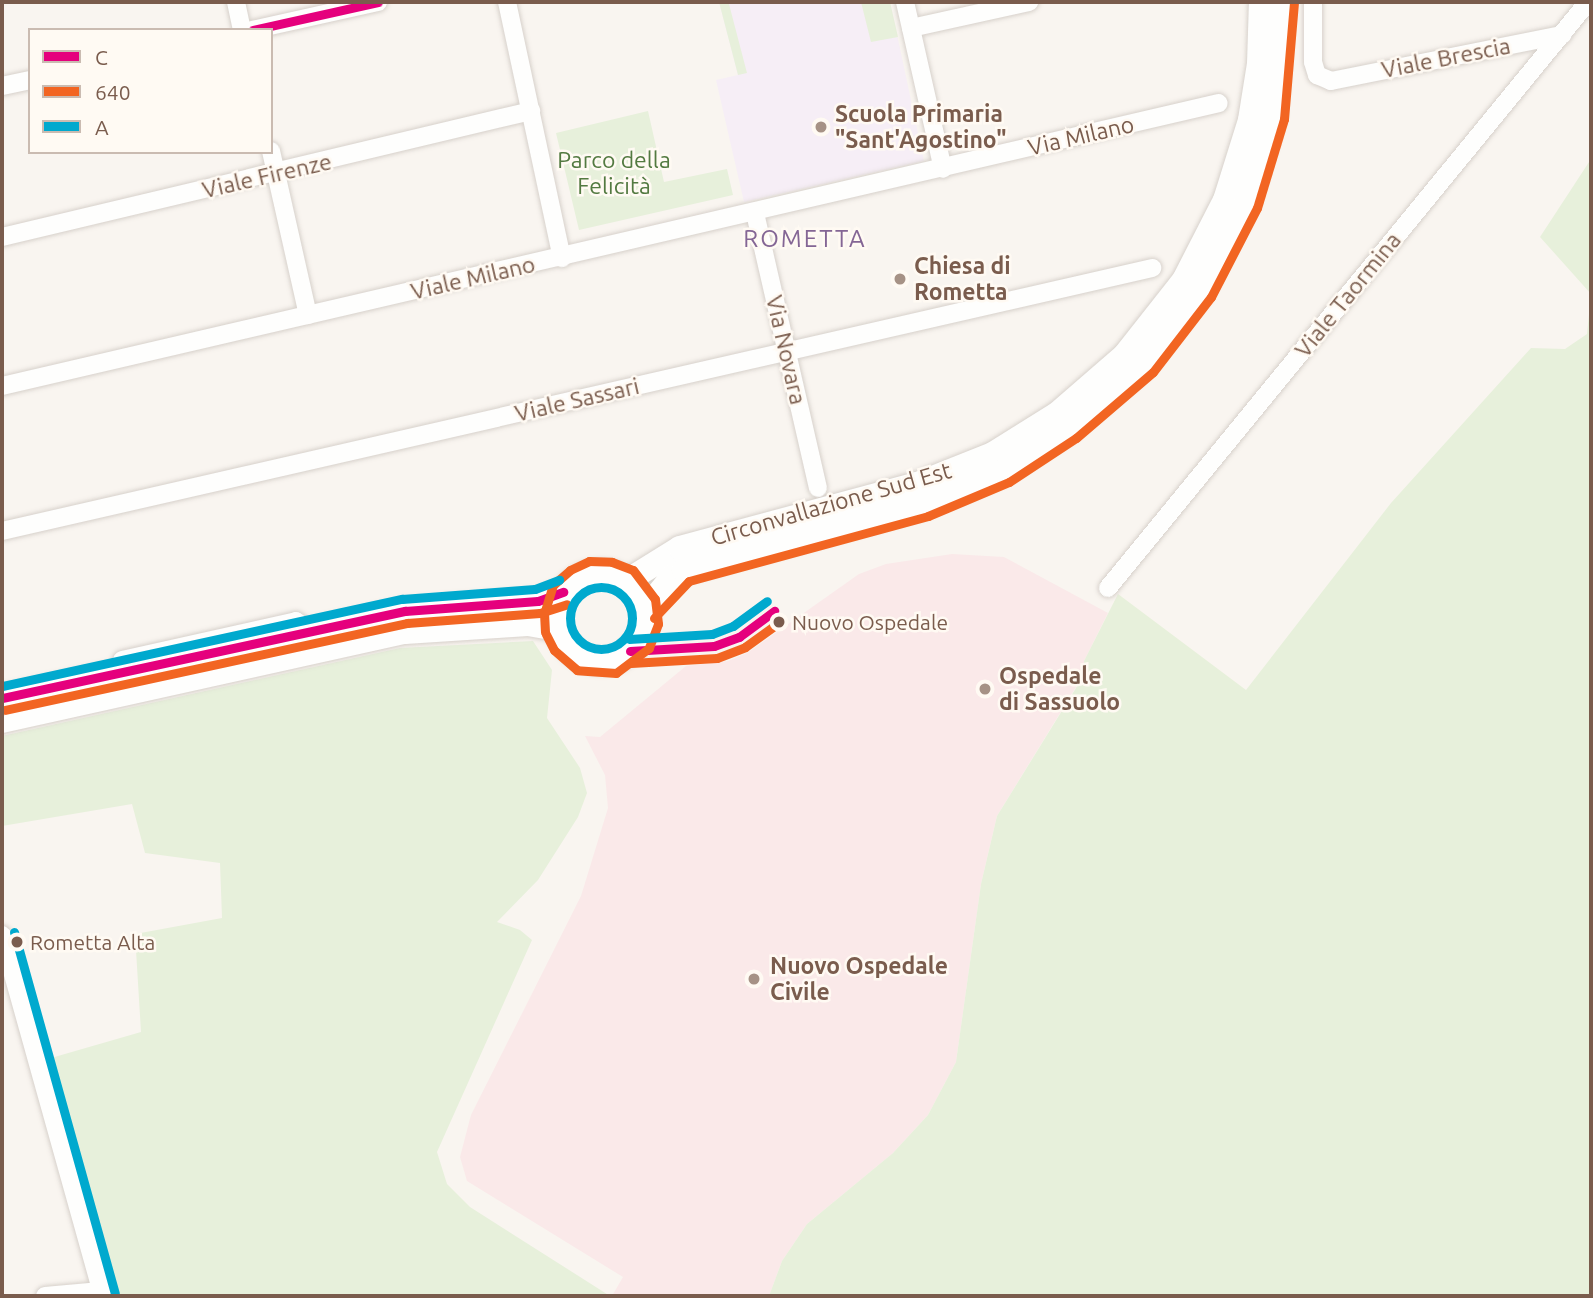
<!DOCTYPE html>
<html>
<head>
<meta charset="utf-8">
<style>
  body { margin:0 }
  #map { position:relative; width:1593px; height:1298px; overflow:hidden; background:#f9f5f0; font-family:Ubuntu,sans-serif }
  div>[style] { position:absolute }
  [style*='--x'] { left:calc(var(--x)*1px); top:calc(var(--y)*1px); width:calc(var(--w)*1px); rotate:calc(var(--a)*1deg) }
  .education>* { inset:0; background:#f6eef6 }
  .medical>* { inset:0; background:#fae9e9 }
  .green>* { inset:0; background:#e7f0db }
  .roads { filter:drop-shadow(0 0 2px #d7d1cb) drop-shadow(0 0 2px #d7d1cb) }
  .minor>* { height:18px; margin:-9px; padding:0 9px; transform-origin:9px; border-radius:9px; background:#fefefd }
  .secondary>* { height:24px; margin:-12px; padding:0 12px; transform-origin:12px; border-radius:12px; background:#fefefd }
  .secondary>.ring { margin:-12px; padding:0; box-sizing:content-box; background:none; border:24px solid #fefefd; border-radius:50% }
  .bus-1>* { height:9px; margin:-4.5px; padding:0 4.5px; transform-origin:4.5px; border-radius:4.5px; background:#e5007d }
  .bus-2>* { height:9px; margin:-4.5px; padding:0 4.5px; transform-origin:4.5px; border-radius:4.5px; background:#f26522 }
  .bus-3>* { height:9px; margin:-4.5px; padding:0 4.5px; transform-origin:4.5px; border-radius:4.5px; background:#00a9ce }
  .bus-3>.ring { margin:-4.5px; padding:0; box-sizing:content-box; background:none; border:9px solid #00a9ce; border-radius:50% }
  .dots>* { width:19px; height:19px; translate:-50% -50%; box-sizing:border-box; border:4px solid #fffaf3; border-radius:50% }
  span { translate:-50% -50%; white-space:nowrap; text-align:center; line-height:1.15; -webkit-text-stroke:5px #fffaf3; paint-order:stroke }
  .bus-label { font-size:21px; color:#7a5c4d }
  .left { translate:0 -50%; text-align:left }
  .street-label { font-size:23px; color:#7a5c4d }
  .poi-label { font-size:23px; color:#7a5c4d; font-weight:700 }
  .park-label { font-size:23px; color:#537a41 }
  .neighbourhood-label { font-size:24px; color:#846695; letter-spacing:2px }
  .frame { position:absolute; inset:0; border:4px solid #7a5c4d; pointer-events:none }
  .legend { position:absolute; left:28px; top:28px; width:245px; height:126px; box-sizing:border-box; background:#fffaf3; border:2px solid #cabbb1; margin:0; padding:9px 12px; list-style:none; font-size:21px; color:#7a5c4d }
  .legend li { display:flex; align-items:center; gap:14px; height:35px }
  .legend b { width:35px; border:2px solid #cabbb1 }
</style>
</head>
<body>
<div id="map">
  <div class="education">
    <div style="clip-path:polygon(719px 2px,890px 2px,924px 161px,744px 202px,716px 80px,738px 75px)"></div>
  </div>
  <div class="medical">
    <div style="clip-path:polygon(952px 554px,1004px 557px,1108px 613px,1084px 661px,1084px 674px,997px 816px,981px 884px,956px 1062px,928px 1115px,893px 1153px,807px 1224px,782px 1261px,769px 1296px,612px 1296px,623px 1277px,467px 1181px,460px 1157px,471px 1115px,581px 896px,608px 808px,605px 775px,585px 736px,600px 737px,686px 666px,728px 661px,747px 653px,859px 574px,886px 564px)"></div>
  </div>
  <div class="green">
    <div style="clip-path:polygon(719px 2px,735px 2px,729px 4px,747px 73px,738px 75px)"></div>
    <div style="clip-path:polygon(861px 2px,890px 2px,898px 37px,871px 42px)"></div>
    <div style="clip-path:polygon(648px 111px,664px 182px,727px 169px,733px 195px,579px 230px,556px 133px)"></div>
    <div style="clip-path:polygon(1591px 159px,1591px 1296px,769px 1296px,782px 1261px,807px 1224px,893px 1153px,928px 1115px,956px 1062px,981px 884px,997px 816px,1084px 675px,1084px 661px,1118px 594px,1246px 690px,1391px 503px,1531px 348px,1565px 349px,1587px 334px,1591px 294px,1540px 237px)"></div>
    <div style="clip-path:polygon(533px 641px,552px 670px,547px 718px,580px 768px,587px 793px,578px 817px,538px 880px,497px 922px,520px 930px,532px 940px,437px 1152px,447px 1184px,470px 1207px,610px 1296px,117px 1296px,51px 1058px,141px 1032px,135px 934px,222px 918px,220px 863px,145px 853px,132px 804px,2px 826px,2px 736px,400px 648px)"></div>
  </div>
  <div class="roads">
    <div class="minor">
      <div style="--x:236;--y:2;--w:29;--a:78"></div>
      <div style="--x:507;--y:2;--w:262;--a:77.9"></div>
      <div style="--x:905;--y:2;--w:171;--a:77.2"></div>
      <div style="--x:1313;--y:2;--w:60;--a:90"></div>
      <div style="--x:1313;--y:62;--w:14;--a:73"></div>
      <div style="--x:1317;--y:75;--w:15;--a:23"></div>
      <div style="--x:1331;--y:81;--w:236;--a:-11.3"></div>
      <div style="--x:911;--y:28;--w:121;--a:-12.4"></div>
      <div style="--x:252;--y:30;--w:129;--a:-12.5"></div>
      <div style="--x:2;--y:86;--w:29;--a:-12"></div>
      <div style="--x:271;--y:151;--w:168;--a:77.3"></div>
      <div style="--x:755;--y:213;--w:282;--a:77.1"></div>
      <div style="--x:2;--y:237;--w:544;--a:-13.4"></div>
      <div style="--x:2;--y:386;--w:1249;--a:-13.09"></div>
      <div style="--x:2;--y:531;--w:1180;--a:-12.88"></div>
      <div style="--x:1108;--y:588;--w:757;--a:-50.68"></div>
      <div style="--x:122;--y:660;--w:178;--a:-12.6"></div>
      <div style="--x:296;--y:621;--w:17;--a:36"></div>
      <div style="--x:2;--y:935;--w:375;--a:74.4"></div>
      <div style="--x:45;--y:1296;--w:56;--a:-5.1"></div>
    </div>
    <div class="secondary">
      <div class="ring" style="left:556px;top:572px;width:66px;height:66px"></div>
      <div style="--x:627;--y:581;--w:62;--a:-31.9"></div>
      <div style="--x:680;--y:548;--w:246;--a:-15.1"></div>
      <div style="--x:918;--y:484;--w:81;--a:-21.8"></div>
      <div style="--x:993;--y:454;--w:75;--a:-32"></div>
      <div style="--x:1057;--y:414;--w:90;--a:-40.9"></div>
      <div style="--x:1125;--y:355;--w:95;--a:-51.8"></div>
      <div style="--x:1184;--y:280;--w:90;--a:-62.9"></div>
      <div style="--x:1225;--y:200;--w:84;--a:-72.6"></div>
      <div style="--x:1250;--y:120;--w:57;--a:-80.9"></div>
      <div style="--x:1259;--y:64;--w:62;--a:-88.2"></div>
      <div style="--x:645;--y:610;--w:43;--a:-50.7"></div>
      <div style="--x:672;--y:577;--w:14;--a:-30"></div>
      <div style="--x:684;--y:570;--w:250;--a:-15.3"></div>
      <div style="--x:925;--y:504;--w:85;--a:-22.9"></div>
      <div style="--x:1003;--y:471;--w:77;--a:-32.9"></div>
      <div style="--x:1068;--y:429;--w:100;--a:-40.5"></div>
      <div style="--x:1144;--y:364;--w:93;--a:-52.4"></div>
      <div style="--x:1201;--y:290;--w:98;--a:-62.7"></div>
      <div style="--x:1246;--y:203;--w:90;--a:-73.2"></div>
      <div style="--x:1272;--y:117;--w:115;--a:-85"></div>
      <div style="--x:2;--y:698;--w:412;--a:-12.2"></div>
      <div style="--x:405;--y:611;--w:133;--a:-4.3"></div>
      <div style="--x:538;--y:601;--w:27;--a:-20"></div>
      <div style="--x:2;--y:721;--w:413;--a:-12.5"></div>
      <div style="--x:405;--y:632;--w:123;--a:-3.7"></div>
      <div style="--x:528;--y:624;--w:29;--a:10"></div>
    </div>
  </div>
  <div class="bus-1">
    <div style="--x:253;--y:30;--w:128;--a:-12.6"></div>
    <div style="--x:630;--y:651;--w:84;--a:-3.4"></div>
    <div style="--x:714;--y:646;--w:27;--a:-20"></div>
    <div style="--x:739;--y:637;--w:44;--a:-36.6"></div>
    <div style="--x:2;--y:698;--w:412;--a:-12.2"></div>
    <div style="--x:405;--y:611;--w:133;--a:-4.3"></div>
    <div style="--x:538;--y:601;--w:27;--a:-20"></div>
  </div>
  <div class="bus-2">
    <div style="--x:654;--y:618;--w:51;--a:-46.6"></div>
    <div style="--x:689;--y:581;--w:248;--a:-15.2"></div>
    <div style="--x:928;--y:516;--w:88;--a:-22.8"></div>
    <div style="--x:1009;--y:482;--w:80;--a:-33.3"></div>
    <div style="--x:1076;--y:438;--w:101;--a:-40.6"></div>
    <div style="--x:1153;--y:372;--w:95;--a:-52.3"></div>
    <div style="--x:1211;--y:297;--w:100;--a:-62.7"></div>
    <div style="--x:1257;--y:208;--w:93;--a:-73.1"></div>
    <div style="--x:1284;--y:119;--w:116;--a:-85.1"></div>
    <div style="--x:545;--y:632;--w:18;--a:-93"></div>
    <div style="--x:544;--y:614;--w:30;--a:-73"></div>
    <div style="--x:553;--y:585;--w:23;--a:-41"></div>
    <div style="--x:570;--y:570;--w:21;--a:-25"></div>
    <div style="--x:589;--y:561;--w:23;--a:2"></div>
    <div style="--x:612;--y:562;--w:22;--a:21"></div>
    <div style="--x:633;--y:570;--w:36;--a:53"></div>
    <div style="--x:655;--y:599;--w:25;--a:83"></div>
    <div style="--x:658;--y:624;--w:26;--a:111"></div>
    <div style="--x:649;--y:648;--w:41;--a:142.9"></div>
    <div style="--x:616;--y:673;--w:39;--a:-176"></div>
    <div style="--x:577;--y:670;--w:30;--a:-139"></div>
    <div style="--x:554;--y:650;--w:18;--a:-117"></div>
    <div style="--x:631;--y:663;--w:86;--a:-3.3"></div>
    <div style="--x:717;--y:658;--w:30;--a:-21"></div>
    <div style="--x:745;--y:647;--w:44;--a:-35.8"></div>
    <div style="--x:5;--y:710;--w:411;--a:-12.2"></div>
    <div style="--x:407;--y:623;--w:133;--a:-4.3"></div>
    <div style="--x:540;--y:613;--w:28;--a:-18"></div>
  </div>
  <div class="bus-3">
    <div class="ring" style="left:570px;top:587px;width:53px;height:53px"></div>
    <div style="--x:629;--y:639;--w:83;--a:-3.4"></div>
    <div style="--x:712;--y:634;--w:22;--a:-21"></div>
    <div style="--x:733;--y:626;--w:42;--a:-36.3"></div>
    <div style="--x:2;--y:686;--w:409;--a:-12.3"></div>
    <div style="--x:402;--y:599;--w:133;--a:-4.3"></div>
    <div style="--x:535;--y:589;--w:26;--a:-21"></div>
    <div style="--x:14;--y:932;--w:375;--a:74.4"></div>
  </div>
  <div class="dots">
    <div style="left:821px;top:127px;background:#a69286"></div>
    <div style="left:900px;top:279px;background:#a69286"></div>
    <div style="left:779px;top:622px;background:#7a5c4d"></div>
    <div style="left:985px;top:689px;background:#a69286"></div>
    <div style="left:17px;top:942px;background:#7a5c4d"></div>
    <div style="left:754px;top:979px;background:#a69286"></div>
  </div>
  <div class="bus-label">
    <span class="left" style="left:792px;top:622px">Nuovo Ospedale</span>
    <span class="left" style="left:30px;top:942px">Rometta Alta</span>
  </div>
  <div class="street-label">
    <span style="left:1446px;top:58px;rotate:-11deg">Viale Brescia</span>
    <span style="left:1081px;top:136px;rotate:-13deg">Via Milano</span>
    <span style="left:267px;top:176px;rotate:-13deg">Viale Firenze</span>
    <span style="left:473px;top:278px;rotate:-13deg">Viale Milano</span>
    <span style="left:1348px;top:295px;rotate:-51deg">Viale Taormina</span>
    <span style="left:786px;top:350px;rotate:77deg">Via Novara</span>
    <span style="left:577px;top:400px;rotate:-13deg">Viale Sassari</span>
    <span style="left:831px;top:504px;rotate:-16deg">Circonvallazione Sud Est</span>
  </div>
  <div class="poi-label">
    <span class="left" style="left:835px;top:127px">Scuola Primaria<br>"Sant'Agostino"</span>
    <span class="left" style="left:914px;top:279px">Chiesa di<br>Rometta</span>
    <span class="left" style="left:999px;top:689px">Ospedale<br>di Sassuolo</span>
    <span class="left" style="left:770px;top:979px">Nuovo Ospedale<br>Civile</span>
  </div>
  <div class="park-label">
    <span style="left:614px;top:173px">Parco della<br>Felicità</span>
  </div>
  <div class="neighbourhood-label">
    <span style="left:805px;top:239px">ROMETTA</span>
  </div>
  <div class="frame"></div>
  <ul class="legend">
  <li><b style="height:9px;background:#e5007d"></b>C</li>
  <li><b style="height:9px;background:#f26522"></b>640</li>
  <li><b style="height:9px;background:#00a9ce"></b>A</li>
  </ul>
</div>
</body>
</html>
